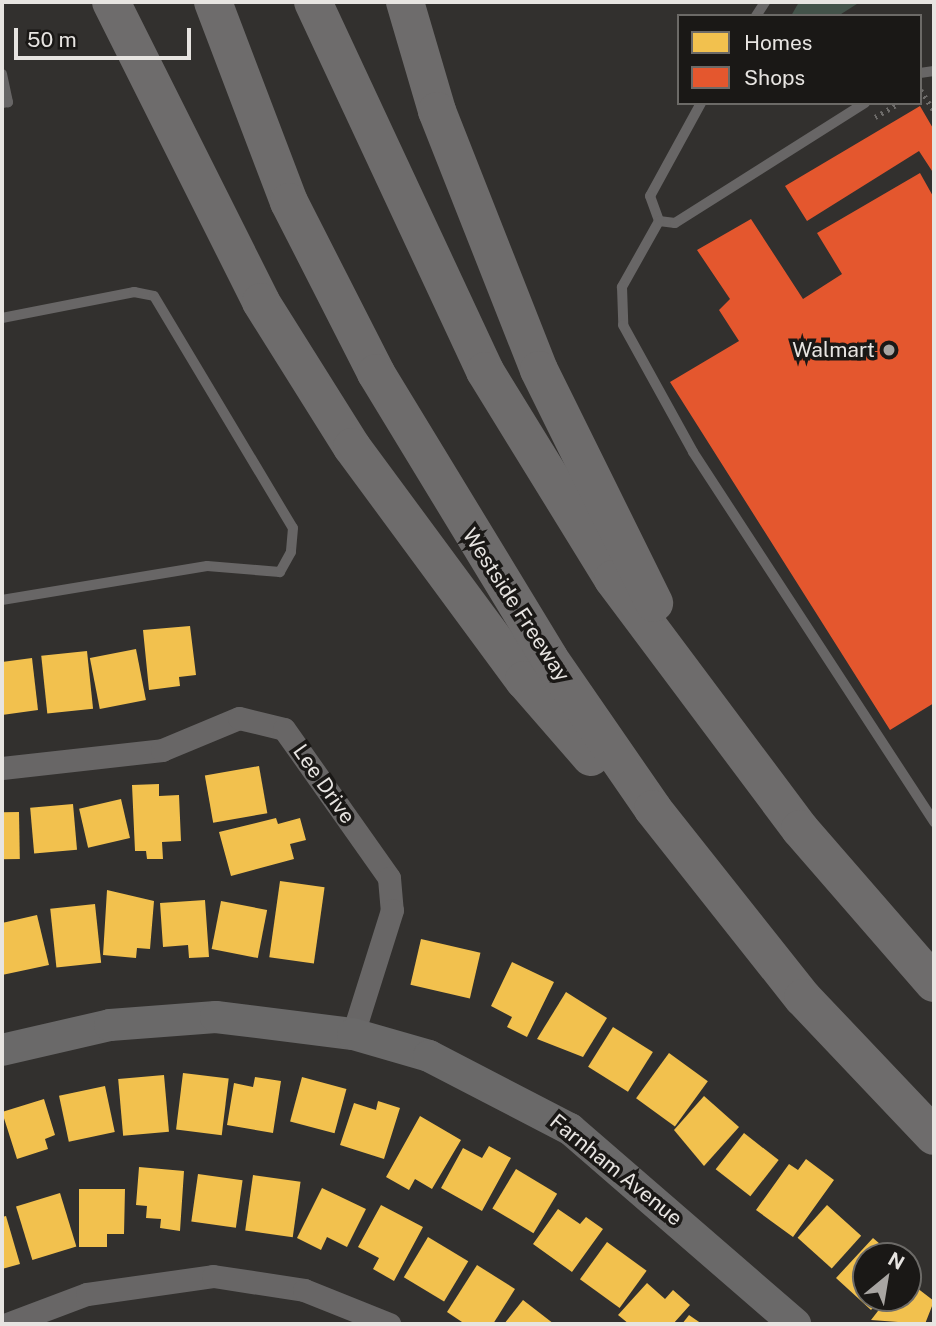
<!DOCTYPE html>
<html>
<head>
<meta charset="utf-8">
<style>
  body { margin:0 }
  #map { position:relative; width:936px; height:1326px; overflow:hidden; background:#32302e; font-family:"Public Sans",sans-serif }
  div>[style] { position:absolute }
  [style*='--x'] { left:calc(var(--x)*1px); top:calc(var(--y)*1px); width:calc(var(--w)*1px); rotate:calc(var(--a)*1deg) }
  .green>* { inset:0; background:#43534a }
  .homes>* { inset:0; background:#f2c14e; transform-origin:0 0 }
  .shops>* { inset:0; background:#e4572e }
  .path>* { height:4.5px; margin-top:-2.25px; transform-origin:0; background:repeating-linear-gradient(90deg,#6e6c6a 0 2px,transparent 0 7px) }
  .lane>* { height:10px; margin:-5px; padding:0 5px; transform-origin:5px; border-radius:5px; background:#686666 }
  .street>* { height:23px; margin:-11.5px; padding:0 11.5px; transform-origin:11.5px; border-radius:11.5px; background:#686666 }
  .secondary>* { height:32px; margin:-16px; padding:0 16px; transform-origin:16px; border-radius:16px; background:#6a6969 }
  .highway>* { height:38px; margin:-19px; padding:0 19px; transform-origin:19px; border-radius:19px; background:#6e6c6c }
  .dots>* { width:19px; height:19px; translate:-50% -50%; box-sizing:border-box; border:4px solid #1a1816; border-radius:50% }
  span { translate:-50% -50%; white-space:nowrap; text-align:center; line-height:1.15; -webkit-text-stroke:7px #1a1816; paint-order:stroke }
  .poi-label { font-size:21px; color:#e7e4e1 }
  .right { translate:-100% -50%; text-align:right }
  .street-label { font-size:21px; color:#e7e4e1 }
  .frame { position:absolute; inset:0; border:4px solid #e7e4e1; pointer-events:none }
  .legend { position:absolute; left:677px; top:14px; width:245px; height:91px; box-sizing:border-box; background:#1a1816; border:2px solid #6c6a67; margin:0; padding:9px 12px; list-style:none; font-size:21px; color:#e7e4e1 }
  .legend li { display:flex; align-items:center; gap:14px; height:35px }
  .legend b { width:35px; border:2px solid #6c6a67 }
  .north { position:absolute; left:852px; top:1242px; width:70px; height:70px; box-sizing:border-box; background:#1a1816; border:2px solid #6c6a67; border-radius:50%; rotate:30deg; font-size:19px; font-weight:700; line-height:28px; text-align:center; color:#e7e4e1 }
  .north::after { content:''; display:block; margin:auto; width:24px; height:32px; background:#a8a5a2; clip-path:polygon(50% 0,100% 100%,50% 72%,0 100%) }
  .scale { position:absolute; left:14px; top:28px; width:177px; height:32px; box-sizing:border-box; border:4px solid #e7e4e1; border-top:0; padding-left:9px; font-size:21px; line-height:24px; white-space:nowrap; color:#e7e4e1; -webkit-text-stroke:5px #1a1816; paint-order:stroke }
</style>
</head>
<body>
<div id="map">
  <div class="green">
    <div style="clip-path:polygon(799px 2px,860px 2px,838px 16px,791px 16px)"></div>
  </div>
  <div class="homes">
    <div style="clip-path:polygon(190px 626px,196px 675px,179px 677px,180px 686px,149px 690px,143px 630px)"></div>
    <div style="left:136px;top:649px;width:52px;height:47px;rotate:79deg"></div>
    <div style="left:87px;top:651px;width:58px;height:46px;rotate:84deg"></div>
    <div style="clip-path:polygon(32px 658px,38px 710px,2px 715px,2px 662px)"></div>
    <div style="left:259px;top:766px;width:48px;height:55px;rotate:80deg"></div>
    <div style="clip-path:polygon(159px 784px,159px 796px,179px 795px,181px 841px,162px 842px,163px 859px,147px 859px,146px 851px,135px 851px,132px 785px)"></div>
    <div style="left:121px;top:799px;width:40px;height:43px;rotate:77deg"></div>
    <div style="left:73px;top:804px;width:46px;height:43px;rotate:85deg"></div>
    <div style="left:19px;top:812px;width:47px;height:17px;rotate:89deg"></div>
    <div style="clip-path:polygon(276px 818px,278px 824px,300px 818px,306px 840px,290px 844px,294px 859px,231px 876px,219px 832px)"></div>
    <div style="left:280px;top:881px;width:45px;height:77px;rotate:8deg"></div>
    <div style="clip-path:polygon(107px 890px,154px 901px,150px 949px,137px 948px,136px 958px,103px 955px)"></div>
    <div style="clip-path:polygon(205px 900px,209px 957px,189px 958px,188px 945px,163px 947px,160px 903px)"></div>
    <div style="left:221px;top:901px;width:47px;height:49px;rotate:11deg"></div>
    <div style="left:95px;top:904px;width:59px;height:45px;rotate:84deg"></div>
    <div style="clip-path:polygon(37px 915px,49px 965px,2px 975px,2px 923px)"></div>
    <div style="left:421px;top:939px;width:61px;height:47px;rotate:13deg"></div>
    <div style="clip-path:polygon(512px 962px,554px 982px,527px 1037px,507px 1027px,512px 1017px,491px 1006px)"></div>
    <div style="clip-path:polygon(566px 992px,607px 1018px,583px 1057px,537px 1039px)"></div>
    <div style="left:613px;top:1027px;width:47px;height:47px;rotate:32deg"></div>
    <div style="left:669px;top:1053px;width:48px;height:56px;rotate:36deg"></div>
    <div style="left:183px;top:1073px;width:46px;height:57px;rotate:7deg"></div>
    <div style="left:164px;top:1075px;width:57px;height:46px;rotate:85deg"></div>
    <div style="clip-path:polygon(255px 1077px,281px 1081px,273px 1133px,227px 1125px,234px 1083px,253px 1087px)"></div>
    <div style="left:302px;top:1077px;width:46px;height:46px;rotate:15deg"></div>
    <div style="left:105px;top:1086px;width:47px;height:47px;rotate:78deg"></div>
    <div style="clip-path:polygon(704px 1096px,739px 1127px,704px 1166px,674px 1130px)"></div>
    <div style="clip-path:polygon(44px 1099px,55px 1135px,45px 1139px,48px 1149px,17px 1159px,2px 1112px)"></div>
    <div style="clip-path:polygon(378px 1101px,400px 1108px,384px 1159px,340px 1145px,354px 1103px,376px 1110px)"></div>
    <div style="clip-path:polygon(420px 1116px,461px 1140px,432px 1189px,415px 1179px,409px 1190px,386px 1177px)"></div>
    <div style="left:744px;top:1133px;width:44px;height:46px;rotate:38deg"></div>
    <div style="clip-path:polygon(489px 1146px,511px 1158px,482px 1211px,441px 1188px,463px 1148px,482px 1158px)"></div>
    <div style="clip-path:polygon(806px 1159px,834px 1180px,793px 1237px,756px 1210px,789px 1164px,798px 1170px)"></div>
    <div style="clip-path:polygon(139px 1167px,184px 1171px,180px 1231px,160px 1228px,161px 1219px,146px 1218px,147px 1206px,136px 1205px)"></div>
    <div style="left:516px;top:1169px;width:48px;height:46px;rotate:31deg"></div>
    <div style="left:198px;top:1174px;width:45px;height:48px;rotate:8deg"></div>
    <div style="left:253px;top:1175px;width:48px;height:56px;rotate:8deg"></div>
    <div style="clip-path:polygon(322px 1188px,366px 1209px,347px 1247px,327px 1237px,321px 1250px,297px 1238px)"></div>
    <div style="clip-path:polygon(79px 1189px,125px 1189px,124px 1234px,107px 1234px,107px 1247px,79px 1247px)"></div>
    <div style="left:60px;top:1193px;width:56px;height:46px;rotate:73deg"></div>
    <div style="clip-path:polygon(381px 1205px,423px 1227px,394px 1281px,373px 1269px,379px 1258px,358px 1247px)"></div>
    <div style="left:827px;top:1205px;width:46px;height:44px;rotate:42deg"></div>
    <div style="clip-path:polygon(558px 1209px,580px 1224px,586px 1217px,603px 1229px,572px 1272px,533px 1244px)"></div>
    <div style="clip-path:polygon(6px 1216px,20px 1264px,2px 1269px,2px 1217px)"></div>
    <div style="left:428px;top:1237px;width:47px;height:47px;rotate:31deg"></div>
    <div style="clip-path:polygon(873px 1238px,894px 1256px,866px 1256px,866px 1298px,882px 1298px,871px 1310px,836px 1278px)"></div>
    <div style="left:607px;top:1242px;width:49px;height:46px;rotate:36deg"></div>
    <div style="clip-path:polygon(477px 1265px,515px 1289px,493px 1324px,465px 1324px,447px 1312px)"></div>
    <div style="clip-path:polygon(908px 1281px,934px 1301px,925px 1324px,871px 1320px,888px 1298px,908px 1298px)"></div>
    <div style="clip-path:polygon(647px 1283px,665px 1299px,673px 1290px,690px 1305px,673px 1324px,629px 1324px,618px 1315px)"></div>
    <div style="clip-path:polygon(523px 1300px,554px 1324px,504px 1324px)"></div>
    <div style="clip-path:polygon(689px 1315px,702px 1324px,682px 1324px)"></div>
  </div>
  <div class="shops">
    <div style="clip-path:polygon(920px 106px,934px 130px,934px 174px,919px 151px,807px 221px,785px 186px)"></div>
    <div style="clip-path:polygon(920px 173px,934px 198px,934px 703px,890px 730px,670px 382px,739px 341px,719px 310px,730px 299px,697px 250px,751px 219px,803px 299px,842px 274px,817px 233px)"></div>
  </div>
  <div class="path">
    <div style="--x:921;--y:90;--w:25;--a:58"></div>
    <div style="--x:875;--y:117;--w:28;--a:-30"></div>
  </div>
  <div class="lane">
    <div style="--x:756;--y:16;--w:17;--a:-57"></div>
    <div style="--x:920;--y:73;--w:14;--a:-8"></div>
    <div style="--x:2;--y:74;--w:29;--a:78"></div>
    <div style="--x:8;--y:102;--w:6;--a:171"></div>
    <div style="--x:701;--y:103;--w:106;--a:118.7"></div>
    <div style="--x:650;--y:196;--w:27;--a:70"></div>
    <div style="--x:659;--y:221;--w:16;--a:7"></div>
    <div style="--x:675;--y:223;--w:225;--a:-32.3"></div>
    <div style="--x:659;--y:221;--w:76;--a:119.3"></div>
    <div style="--x:622;--y:287;--w:38;--a:88"></div>
    <div style="--x:623;--y:325;--w:145;--a:61.1"></div>
    <div style="--x:693;--y:452;--w:442;--a:56.9"></div>
    <div style="--x:2;--y:318;--w:135;--a:-11.1"></div>
    <div style="--x:134;--y:292;--w:20;--a:11"></div>
    <div style="--x:154;--y:296;--w:270;--a:59.1"></div>
    <div style="--x:293;--y:528;--w:24;--a:95"></div>
    <div style="--x:291;--y:552;--w:23;--a:119"></div>
    <div style="--x:280;--y:572;--w:73;--a:-175.3"></div>
    <div style="--x:207;--y:566;--w:208;--a:170.6"></div>
  </div>
  <div class="street">
    <div style="--x:2;--y:768;--w:161;--a:-6.4"></div>
    <div style="--x:162;--y:750;--w:83;--a:-22.6"></div>
    <div style="--x:239;--y:718;--w:46;--a:13.7"></div>
    <div style="--x:284;--y:729;--w:182;--a:54.8"></div>
    <div style="--x:389;--y:878;--w:32;--a:85"></div>
    <div style="--x:392;--y:910;--w:130;--a:107.5"></div>
    <div style="--x:7;--y:1324;--w:85;--a:-20.6"></div>
    <div style="--x:87;--y:1294;--w:127;--a:-8.1"></div>
    <div style="--x:213;--y:1276;--w:92;--a:8.7"></div>
    <div style="--x:304;--y:1290;--w:92;--a:21.8"></div>
  </div>
  <div class="secondary">
    <div style="--x:2;--y:1050;--w:111;--a:-13"></div>
    <div style="--x:110;--y:1025;--w:106;--a:-4.3"></div>
    <div style="--x:216;--y:1017;--w:138;--a:7.1"></div>
    <div style="--x:353;--y:1034;--w:79;--a:16.1"></div>
    <div style="--x:429;--y:1056;--w:159;--a:27.4"></div>
    <div style="--x:570;--y:1129;--w:298;--a:40.9"></div>
  </div>
  <div class="highway">
    <div style="--x:111;--y:2;--w:335;--a:63.4"></div>
    <div style="--x:261;--y:302;--w:171;--a:57.9"></div>
    <div style="--x:352;--y:447;--w:290;--a:53.6"></div>
    <div style="--x:524;--y:680;--w:102;--a:49"></div>
    <div style="--x:213;--y:2;--w:214;--a:69.2"></div>
    <div style="--x:289;--y:202;--w:192;--a:63"></div>
    <div style="--x:376;--y:373;--w:333;--a:58.7"></div>
    <div style="--x:549;--y:658;--w:183;--a:55.4"></div>
    <div style="--x:653;--y:809;--w:241;--a:51.6"></div>
    <div style="--x:803;--y:998;--w:190;--a:46.5"></div>
    <div style="--x:313;--y:2;--w:407;--a:65"></div>
    <div style="--x:485;--y:371;--w:244;--a:58.4"></div>
    <div style="--x:613;--y:579;--w:312;--a:53.2"></div>
    <div style="--x:800;--y:829;--w:204;--a:49"></div>
    <div style="--x:405;--y:2;--w:114;--a:73.6"></div>
    <div style="--x:437;--y:111;--w:278;--a:68.5"></div>
    <div style="--x:539;--y:370;--w:260;--a:63.7"></div>
  </div>
  <div class="dots">
    <div style="left:889px;top:350px;background:#a8a5a2"></div>
  </div>
  <div class="poi-label">
    <span class="right" style="left:875px;top:350px">Walmart</span>
  </div>
  <div class="street-label">
    <span style="left:516px;top:605px;rotate:57deg">Westside Freeway</span>
    <span style="left:324px;top:784px;rotate:55deg">Lee Drive</span>
    <span style="left:616px;top:1170px;rotate:39deg">Farnham Avenue</span>
  </div>
  <div class="frame"></div>
  <ul class="legend">
  <li><b style="height:19px;background:#f2c14e"></b>Homes</li>
  <li><b style="height:19px;background:#e4572e"></b>Shops</li>
  </ul>
  <div class="north">N</div>
  <div class="scale">50 m</div>
</div>
</body>
</html>
